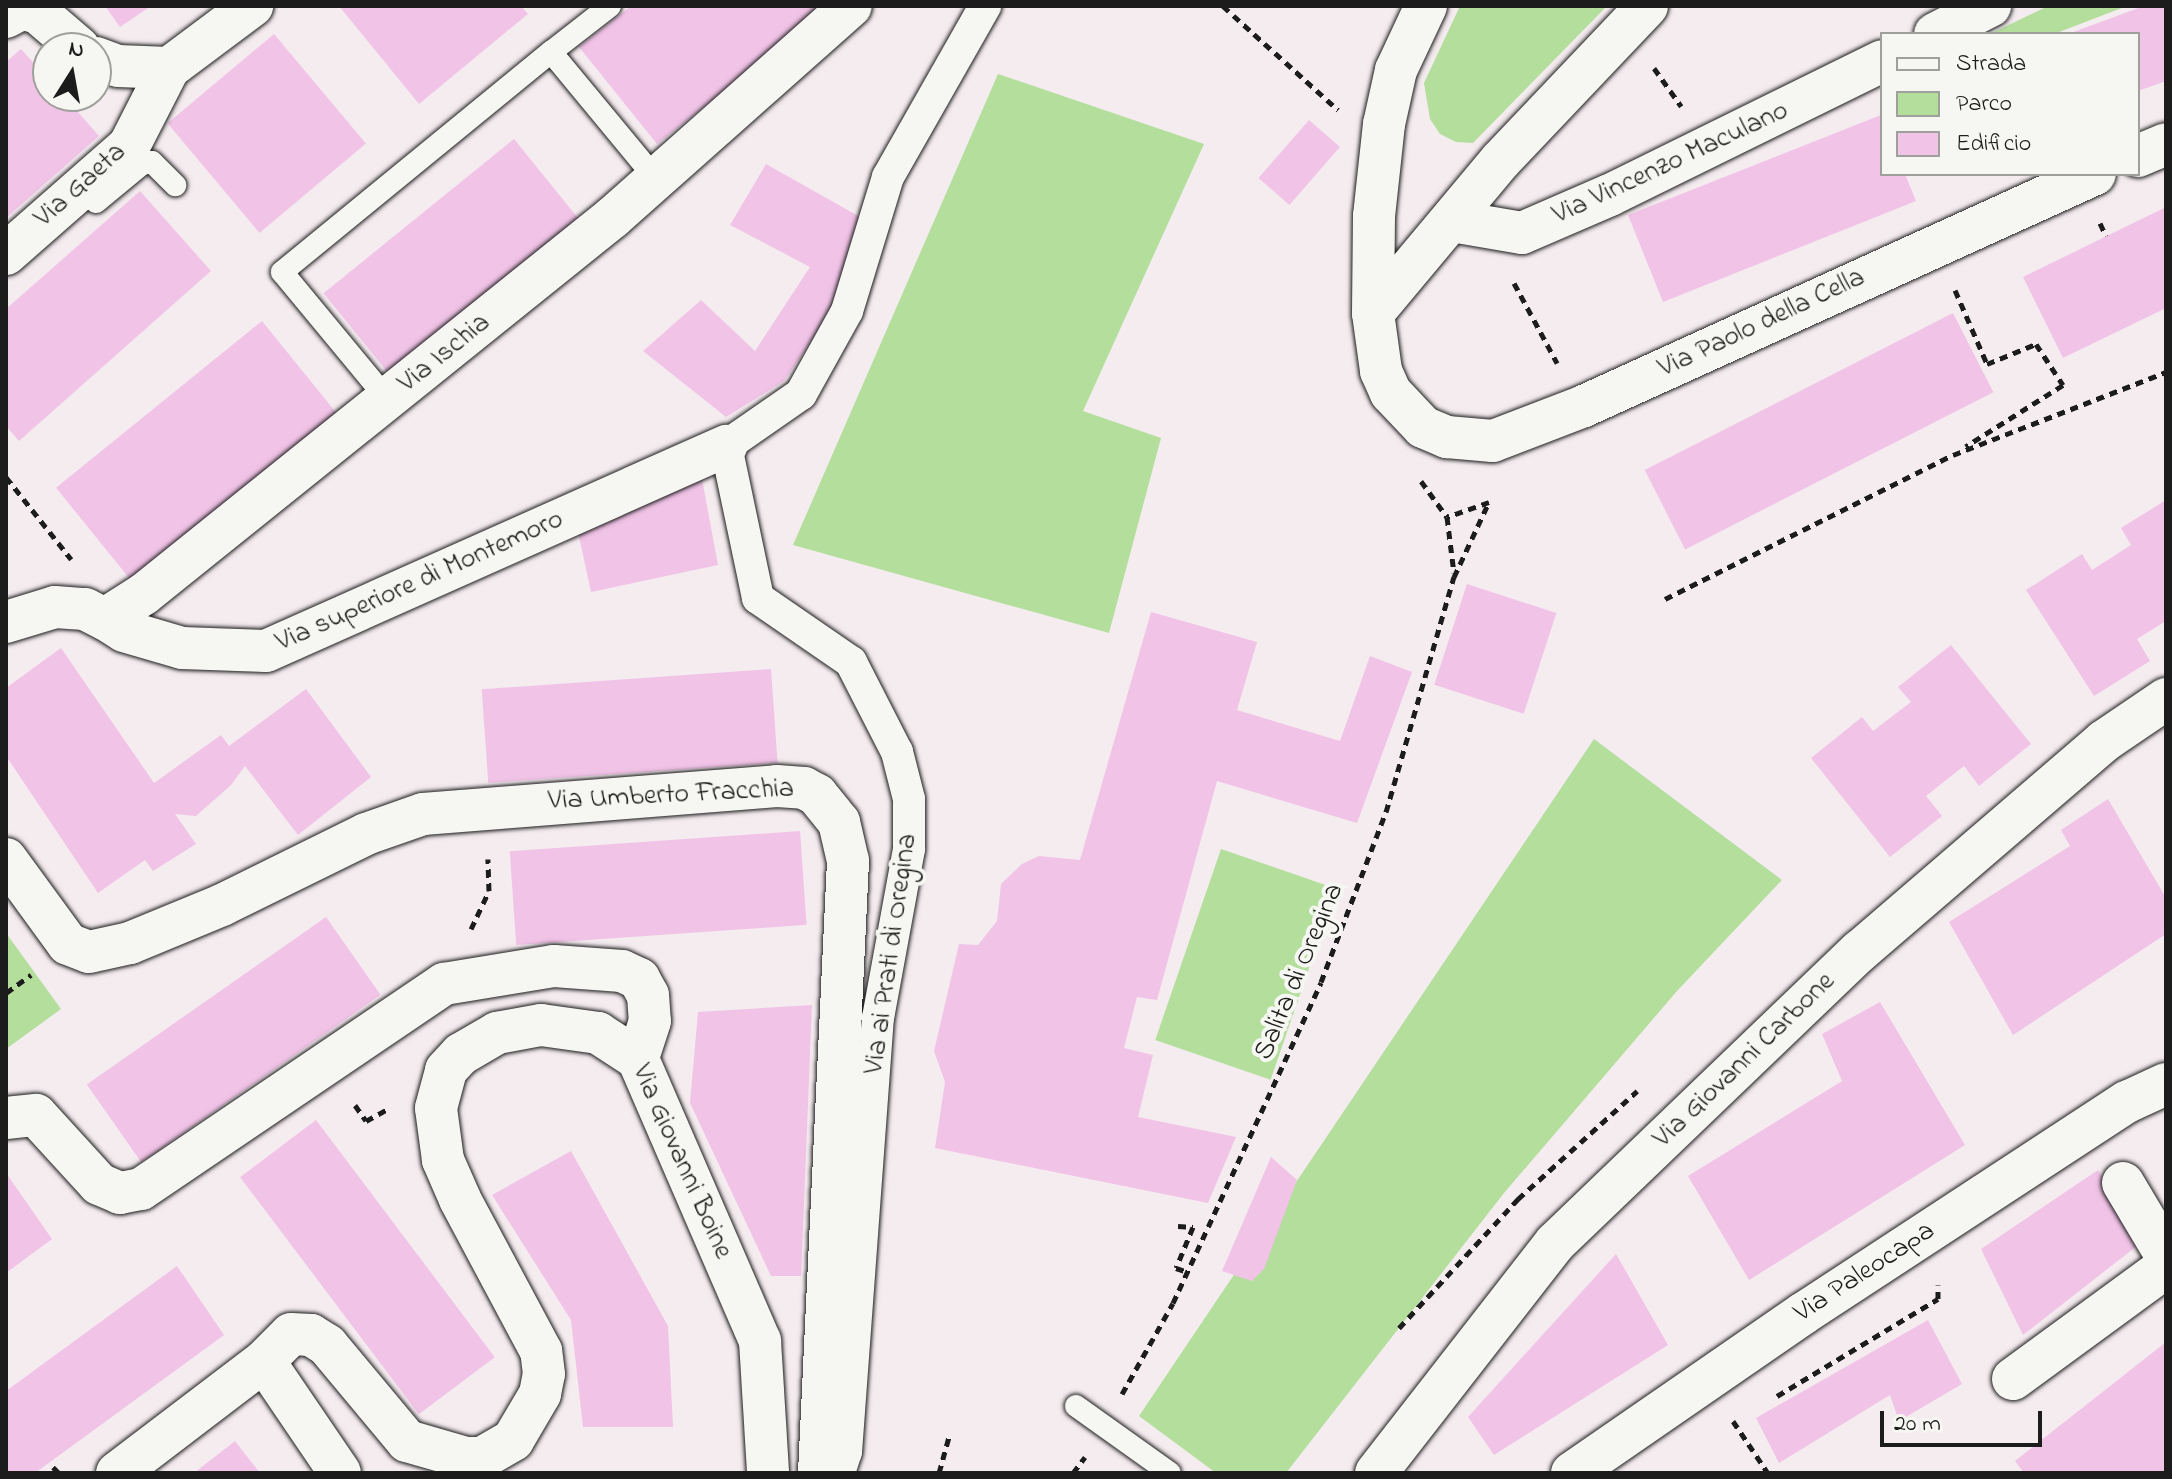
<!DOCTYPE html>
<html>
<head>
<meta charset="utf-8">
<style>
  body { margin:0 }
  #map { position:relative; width:2172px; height:1479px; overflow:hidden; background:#f5ecf0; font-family:"Indie Flower",sans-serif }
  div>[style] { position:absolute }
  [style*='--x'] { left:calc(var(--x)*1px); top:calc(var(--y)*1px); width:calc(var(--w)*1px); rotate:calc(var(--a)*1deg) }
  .green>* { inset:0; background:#b3de9c; transform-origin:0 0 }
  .building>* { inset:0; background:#f1c3e7; transform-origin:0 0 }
  .path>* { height:5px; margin-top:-2.5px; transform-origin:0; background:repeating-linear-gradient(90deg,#1c1c1c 0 8px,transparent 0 14px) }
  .roads { filter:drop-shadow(0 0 2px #1c1c1c) drop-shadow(0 0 2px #1c1c1c) }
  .service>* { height:22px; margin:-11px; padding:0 11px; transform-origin:11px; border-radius:11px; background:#f6f6f2 }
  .pedestrian>* { height:32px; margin:-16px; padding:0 16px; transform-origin:16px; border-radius:16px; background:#f6f6f2 }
  .minor>* { height:42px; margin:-21px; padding:0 21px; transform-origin:21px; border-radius:21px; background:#f6f6f2 }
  span { translate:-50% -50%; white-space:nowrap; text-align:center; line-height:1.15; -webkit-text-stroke:8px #f6f6f2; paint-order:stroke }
  .street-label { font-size:28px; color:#1c1c1c }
  .frame { position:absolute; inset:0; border:8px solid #1c1c1c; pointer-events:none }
  .legend { position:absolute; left:1880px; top:32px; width:260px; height:144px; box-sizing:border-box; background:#f6f6f2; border:2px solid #9f9f9c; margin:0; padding:10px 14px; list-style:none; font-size:24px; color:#1c1c1c }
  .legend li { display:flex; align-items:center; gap:16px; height:40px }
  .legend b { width:40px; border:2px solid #9f9f9c }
  .north { position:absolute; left:32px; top:32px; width:80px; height:80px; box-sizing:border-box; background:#f6f6f2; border:2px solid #9f9f9c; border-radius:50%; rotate:11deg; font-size:22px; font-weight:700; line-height:32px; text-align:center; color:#1c1c1c }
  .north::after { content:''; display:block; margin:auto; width:28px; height:36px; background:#1c1c1c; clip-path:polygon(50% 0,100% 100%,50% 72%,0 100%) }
  .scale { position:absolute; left:1880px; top:1411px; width:162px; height:36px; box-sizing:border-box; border:4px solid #1c1c1c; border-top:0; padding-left:10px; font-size:24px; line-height:28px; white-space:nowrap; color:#1c1c1c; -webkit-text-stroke:6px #f6f6f2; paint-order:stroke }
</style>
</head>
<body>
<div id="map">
  <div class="green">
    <div style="clip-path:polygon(1460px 6px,1607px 6px,1473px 143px,1456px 142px,1440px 134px,1430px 119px,1424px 83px)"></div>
    <div style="clip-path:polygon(2048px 6px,2127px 6px,2054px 34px,1990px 34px)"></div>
    <div style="clip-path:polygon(998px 74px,1204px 144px,1083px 411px,1161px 438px,1109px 633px,793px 545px)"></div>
    <div style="clip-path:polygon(1594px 739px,1782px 880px,1677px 991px,1504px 1193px,1286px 1473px,1216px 1473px,1139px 1416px)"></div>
    <div style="left:1221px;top:849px;width:122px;height:202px;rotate:19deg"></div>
    <div style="clip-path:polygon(6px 933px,61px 1009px,6px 1049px)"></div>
  </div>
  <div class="building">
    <div style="clip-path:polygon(105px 6px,151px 6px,120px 27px)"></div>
    <div style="clip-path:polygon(339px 6px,521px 6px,528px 14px,419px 104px)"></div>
    <div style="clip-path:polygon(631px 6px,832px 6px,657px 144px,579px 47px)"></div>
    <div style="clip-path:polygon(2144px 6px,2166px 6px,2166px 81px,2138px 91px,2138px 34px,2068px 34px)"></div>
    <div style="left:274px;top:34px;width:143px;height:139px;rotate:50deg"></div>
    <div style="clip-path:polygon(21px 49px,48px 79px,48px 96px,64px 96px,99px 136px,6px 218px,6px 62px)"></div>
    <div style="clip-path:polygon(1881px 115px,1882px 174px,1905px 174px,1916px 201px,1663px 302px,1628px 215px)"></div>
    <div style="left:1309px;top:120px;width:41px;height:77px;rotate:41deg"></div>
    <div style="left:514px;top:139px;width:118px;height:245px;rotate:51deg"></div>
    <div style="clip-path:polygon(766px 164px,860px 217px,834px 308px,784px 381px,726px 417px,643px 351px,701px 300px,755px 351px,810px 267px,730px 225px)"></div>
    <div style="clip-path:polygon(140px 191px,211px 271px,19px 441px,6px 426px,6px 309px)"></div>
    <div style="clip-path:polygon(2166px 207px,2166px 308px,2063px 358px,2023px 277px)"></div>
    <div style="left:1953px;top:313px;width:89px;height:346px;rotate:63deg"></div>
    <div style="left:262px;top:321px;width:134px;height:265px;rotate:51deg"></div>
    <div style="clip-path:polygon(701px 474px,718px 565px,591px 592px,577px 527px)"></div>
    <div style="clip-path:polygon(2166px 500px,2166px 621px,2137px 639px,2150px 661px,2094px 696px,2026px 590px,2082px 554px,2092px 570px,2131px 545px,2121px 528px)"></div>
    <div style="left:1467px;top:584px;width:94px;height:106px;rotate:18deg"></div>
    <div style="clip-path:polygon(1151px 612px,1257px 642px,1237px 710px,1340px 741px,1370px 656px,1412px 672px,1357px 823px,1217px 781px,1157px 1000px,1137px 997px,1124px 1048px,1153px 1055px,1138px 1117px,1236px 1137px,1208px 1203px,935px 1148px,945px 1082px,934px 1051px,959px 944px,978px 945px,997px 921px,1001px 884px,1022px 864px,1039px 856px,1080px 860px)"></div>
    <div style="clip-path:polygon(1951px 645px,2031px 744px,1979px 786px,1964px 766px,1926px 796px,1942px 816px,1890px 857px,1811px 758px,1862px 717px,1873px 731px,1911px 702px,1898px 687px)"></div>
    <div style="clip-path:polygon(61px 648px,154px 783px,221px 735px,229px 746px,306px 689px,371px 777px,298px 835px,245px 766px,231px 785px,196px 816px,175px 814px,196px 844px,153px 871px,145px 860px,98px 893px,6px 756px,6px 688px)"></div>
    <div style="left:771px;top:669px;width:94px;height:290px;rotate:86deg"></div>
    <div style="clip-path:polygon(2108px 799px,2166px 898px,2166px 934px,2013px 1035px,1949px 922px,2070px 846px,2061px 830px)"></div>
    <div style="left:800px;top:831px;width:94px;height:291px;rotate:86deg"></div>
    <div style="left:326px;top:917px;width:95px;height:292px;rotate:55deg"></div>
    <div style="clip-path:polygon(1880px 1002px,1965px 1145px,1749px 1280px,1688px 1176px,1842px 1081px,1822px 1034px)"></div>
    <div style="clip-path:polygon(812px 1005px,801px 1276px,771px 1276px,690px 1103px,698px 1012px)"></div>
    <div style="left:316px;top:1120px;width:297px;height:95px;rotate:53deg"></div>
    <div style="clip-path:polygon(571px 1151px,668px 1326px,673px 1427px,583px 1427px,571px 1320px,492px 1195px)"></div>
    <div style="clip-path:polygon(1271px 1157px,1297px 1180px,1264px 1269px,1252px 1281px,1222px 1271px)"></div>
    <div style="clip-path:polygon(2098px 1170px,2142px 1242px,2023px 1335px,1981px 1249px)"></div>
    <div style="clip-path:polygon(6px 1173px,52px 1239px,6px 1273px)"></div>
    <div style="clip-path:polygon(1616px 1254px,1668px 1345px,1494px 1455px,1468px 1417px)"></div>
    <div style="clip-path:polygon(177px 1266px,224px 1335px,35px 1473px,6px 1473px,6px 1391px)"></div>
    <div style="clip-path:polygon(1928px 1320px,1962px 1384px,1899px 1421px,1890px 1395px,1779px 1463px,1756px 1418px)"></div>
    <div style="clip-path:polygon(2166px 1342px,2166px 1473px,2024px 1473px,2015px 1461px)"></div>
    <div style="clip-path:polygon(235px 1441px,260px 1473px,194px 1473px)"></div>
  </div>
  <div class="path">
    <div style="--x:1223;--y:6;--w:155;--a:42.1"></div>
    <div style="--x:1654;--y:68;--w:47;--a:54.6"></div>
    <div style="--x:2100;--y:223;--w:14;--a:65"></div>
    <div style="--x:1514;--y:283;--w:91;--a:61.7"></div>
    <div style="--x:1955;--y:290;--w:81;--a:66.6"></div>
    <div style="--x:1987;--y:364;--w:53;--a:-22.2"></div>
    <div style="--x:2036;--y:344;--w:49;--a:56.6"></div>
    <div style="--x:2063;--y:385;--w:115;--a:147.8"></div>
    <div style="--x:6;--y:477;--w:105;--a:51.6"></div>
    <div style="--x:1421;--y:481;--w:44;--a:54.2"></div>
    <div style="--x:1447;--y:517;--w:56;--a:82.9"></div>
    <div style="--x:1665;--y:599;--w:322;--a:-26.6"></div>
    <div style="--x:1953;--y:455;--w:229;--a:-21.3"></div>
    <div style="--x:471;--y:929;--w:42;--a:-64.7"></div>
    <div style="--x:489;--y:891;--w:32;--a:-92"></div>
    <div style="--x:6;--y:993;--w:31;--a:-36"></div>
    <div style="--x:355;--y:1105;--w:19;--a:55"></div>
    <div style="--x:366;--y:1121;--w:23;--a:-29"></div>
    <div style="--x:1178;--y:1226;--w:15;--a:4"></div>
    <div style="--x:1193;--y:1227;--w:44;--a:112.5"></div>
    <div style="--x:1176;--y:1268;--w:13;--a:18"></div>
    <div style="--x:1399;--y:1328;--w:176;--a:-47.3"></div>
    <div style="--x:1518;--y:1199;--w:161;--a:-42.2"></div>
    <div style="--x:1122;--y:1394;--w:104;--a:-60.7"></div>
    <div style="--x:1173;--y:1303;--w:353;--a:-65.2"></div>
    <div style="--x:1321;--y:982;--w:182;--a:-69.1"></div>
    <div style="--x:1386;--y:812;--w:245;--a:-73.9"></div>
    <div style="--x:1454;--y:577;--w:83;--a:-65"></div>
    <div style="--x:1489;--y:502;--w:45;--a:160.3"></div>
    <div style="--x:1777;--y:1396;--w:188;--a:-31.1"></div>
    <div style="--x:1938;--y:1299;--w:14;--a:-90"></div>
    <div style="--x:1733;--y:1421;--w:63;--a:56.1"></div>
    <div style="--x:53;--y:1467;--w:8;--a:45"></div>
    <div style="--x:939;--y:1473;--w:41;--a:-74.6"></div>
    <div style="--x:1073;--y:1473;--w:20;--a:-53"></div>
  </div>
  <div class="roads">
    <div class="service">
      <div style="--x:610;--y:6;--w:75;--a:142.1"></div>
      <div style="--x:551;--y:52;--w:165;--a:50.4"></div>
      <div style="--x:96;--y:202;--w:60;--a:-39.6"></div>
      <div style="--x:142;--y:164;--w:10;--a:-11"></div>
      <div style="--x:152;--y:162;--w:33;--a:45"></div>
      <div style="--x:388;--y:400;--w:166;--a:-129.6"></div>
      <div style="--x:282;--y:272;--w:348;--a:-39.3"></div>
      <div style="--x:1076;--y:1406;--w:115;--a:35.5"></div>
    </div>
    <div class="pedestrian">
      <div style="--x:839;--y:1473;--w:22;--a:-72"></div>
      <div style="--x:846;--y:1452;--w:435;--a:-85.8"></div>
      <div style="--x:878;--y:1018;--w:172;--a:-79.6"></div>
      <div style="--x:909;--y:849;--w:50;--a:-90"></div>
      <div style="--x:909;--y:799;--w:49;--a:-104.3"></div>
      <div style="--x:897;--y:752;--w:101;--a:-117.1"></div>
      <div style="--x:851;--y:662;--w:113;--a:-145.5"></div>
      <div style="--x:758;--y:598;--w:155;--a:-101.9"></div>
      <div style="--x:726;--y:446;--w:91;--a:-34.7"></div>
      <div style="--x:801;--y:394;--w:95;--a:-61"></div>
      <div style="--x:847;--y:311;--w:140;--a:-73"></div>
      <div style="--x:888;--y:177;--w:197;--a:-60.4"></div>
    </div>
    <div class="minor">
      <div style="--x:1426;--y:6;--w:71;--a:115.1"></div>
      <div style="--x:1396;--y:70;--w:55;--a:102.5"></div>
      <div style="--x:1384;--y:124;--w:93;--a:96.2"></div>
      <div style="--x:1374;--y:216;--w:97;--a:90.6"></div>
      <div style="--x:1373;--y:313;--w:59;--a:82.1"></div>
      <div style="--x:1381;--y:371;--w:24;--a:66"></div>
      <div style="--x:1391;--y:393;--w:47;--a:46.7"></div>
      <div style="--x:1423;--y:427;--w:26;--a:23"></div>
      <div style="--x:1447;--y:437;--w:46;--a:5"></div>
      <div style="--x:1493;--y:441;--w:97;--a:-21"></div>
      <div style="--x:1584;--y:406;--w:561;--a:-24.42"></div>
      <div style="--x:6;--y:17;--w:17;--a:-28"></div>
      <div style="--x:21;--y:9;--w:16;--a:11"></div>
      <div style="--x:37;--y:12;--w:55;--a:40.6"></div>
      <div style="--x:1935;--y:34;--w:62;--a:-27"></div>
      <div style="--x:96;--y:58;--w:23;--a:20"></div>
      <div style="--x:118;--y:66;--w:51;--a:2.2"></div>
      <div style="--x:169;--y:68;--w:104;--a:-36.8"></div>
      <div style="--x:2138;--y:156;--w:30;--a:-23"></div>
      <div style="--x:1452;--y:221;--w:71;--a:9.7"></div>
      <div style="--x:1522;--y:233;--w:96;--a:-23.4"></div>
      <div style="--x:1610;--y:195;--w:303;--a:-26.2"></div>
      <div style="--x:6;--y:254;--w:164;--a:-41.3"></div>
      <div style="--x:129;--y:146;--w:88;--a:-62.9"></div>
      <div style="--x:1373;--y:313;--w:199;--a:-50.1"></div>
      <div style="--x:1501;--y:160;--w:212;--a:-46.5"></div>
      <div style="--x:105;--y:619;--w:22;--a:32"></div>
      <div style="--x:124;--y:631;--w:60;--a:16.3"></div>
      <div style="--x:182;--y:648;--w:84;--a:2"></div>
      <div style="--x:266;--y:651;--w:504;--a:-24.02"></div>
      <div style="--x:6;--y:622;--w:51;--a:-17"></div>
      <div style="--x:55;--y:607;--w:30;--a:4"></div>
      <div style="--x:85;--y:609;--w:22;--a:27"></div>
      <div style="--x:105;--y:619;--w:46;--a:-32.7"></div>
      <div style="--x:144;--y:594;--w:602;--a:-38.79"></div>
      <div style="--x:613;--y:217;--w:318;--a:-41.6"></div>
      <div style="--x:6;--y:859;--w:105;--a:53.9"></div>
      <div style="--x:68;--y:944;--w:22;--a:21"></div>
      <div style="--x:89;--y:952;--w:42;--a:-12.4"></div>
      <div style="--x:130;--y:943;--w:100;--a:-22.4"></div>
      <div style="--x:222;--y:905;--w:161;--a:-26.2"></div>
      <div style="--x:366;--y:834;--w:60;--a:-19.3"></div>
      <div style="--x:423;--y:814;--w:355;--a:-4.5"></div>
      <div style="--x:777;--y:786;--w:27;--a:4"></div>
      <div style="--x:804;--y:788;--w:15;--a:28"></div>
      <div style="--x:817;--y:795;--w:35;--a:51"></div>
      <div style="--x:839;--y:822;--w:40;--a:77"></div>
      <div style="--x:848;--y:861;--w:613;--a:92.71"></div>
      <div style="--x:6;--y:1118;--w:30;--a:-6"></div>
      <div style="--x:36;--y:1115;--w:93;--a:47.6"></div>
      <div style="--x:99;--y:1184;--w:23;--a:23"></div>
      <div style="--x:120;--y:1193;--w:21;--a:-11"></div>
      <div style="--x:141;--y:1189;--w:366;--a:-34.1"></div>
      <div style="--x:444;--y:984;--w:111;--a:-9.3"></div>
      <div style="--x:554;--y:966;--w:68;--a:4.2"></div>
      <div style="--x:622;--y:971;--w:19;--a:25"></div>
      <div style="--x:639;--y:979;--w:18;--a:61"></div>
      <div style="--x:648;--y:995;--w:26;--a:86"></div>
      <div style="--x:650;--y:1021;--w:40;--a:108"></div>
      <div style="--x:2123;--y:1183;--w:84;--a:59.2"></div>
      <div style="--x:264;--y:1361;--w:135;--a:55.8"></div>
      <div style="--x:2013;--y:1379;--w:190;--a:-36.2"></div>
      <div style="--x:117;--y:1473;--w:185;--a:-37.3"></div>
      <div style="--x:264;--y:1361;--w:38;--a:-45"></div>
      <div style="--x:291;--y:1334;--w:20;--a:3"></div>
      <div style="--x:311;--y:1335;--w:19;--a:32"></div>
      <div style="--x:327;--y:1345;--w:125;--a:50.2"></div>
      <div style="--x:407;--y:1441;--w:61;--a:16.1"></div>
      <div style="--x:466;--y:1458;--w:16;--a:0"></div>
      <div style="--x:482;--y:1458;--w:36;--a:-30"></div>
      <div style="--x:513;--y:1440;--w:53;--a:-59.6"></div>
      <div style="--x:540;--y:1394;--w:20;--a:-79"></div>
      <div style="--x:544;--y:1374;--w:23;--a:-97"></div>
      <div style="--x:541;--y:1351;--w:172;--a:-118.1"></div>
      <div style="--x:460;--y:1199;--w:43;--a:-113.6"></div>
      <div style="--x:443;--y:1160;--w:52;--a:-97.7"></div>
      <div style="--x:436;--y:1108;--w:39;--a:-75"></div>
      <div style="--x:446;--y:1070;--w:22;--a:-47"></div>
      <div style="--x:461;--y:1054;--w:42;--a:-30.3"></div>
      <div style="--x:497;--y:1033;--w:45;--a:-10.3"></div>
      <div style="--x:541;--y:1025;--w:58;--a:8"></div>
      <div style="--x:598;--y:1033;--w:48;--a:33"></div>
      <div style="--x:638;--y:1059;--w:307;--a:66.6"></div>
      <div style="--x:760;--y:1341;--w:132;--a:86.5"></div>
      <div style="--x:1376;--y:1473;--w:291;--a:-52.1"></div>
      <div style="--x:1555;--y:1243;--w:422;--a:-43.8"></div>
      <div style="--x:1860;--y:951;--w:322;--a:-40.7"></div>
      <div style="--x:2104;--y:741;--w:75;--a:-34.1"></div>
      <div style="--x:1572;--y:1473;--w:282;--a:-34.6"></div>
      <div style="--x:1804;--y:1313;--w:386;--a:-33.2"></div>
      <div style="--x:2127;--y:1102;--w:43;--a:-24.8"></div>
    </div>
  </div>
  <div class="street-label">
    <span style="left:1671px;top:164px;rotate:-25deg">Via Vincenzo Maculano</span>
    <span style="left:81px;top:186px;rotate:-42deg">Via Gaeta</span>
    <span style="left:1762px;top:324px;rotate:-25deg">Via Paolo della Cella</span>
    <span style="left:445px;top:354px;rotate:-39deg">Via Ischia</span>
    <span style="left:420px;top:582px;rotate:-24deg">Via superiore di Montemoro</span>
    <span style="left:671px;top:796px;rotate:-3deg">Via Umberto Fracchia</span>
    <span style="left:892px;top:954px;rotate:-82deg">Via ai Prati di Oregina</span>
    <span style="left:1300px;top:972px;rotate:-67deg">Salita di Oregina</span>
    <span style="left:1745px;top:1061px;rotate:-44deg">Via Giovanni Carbone</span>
    <span style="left:681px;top:1162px;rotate:66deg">Via Giovanni Boine</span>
    <span style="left:1865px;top:1273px;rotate:-33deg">Via Paleocapa</span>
  </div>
  <div class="frame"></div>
  <ul class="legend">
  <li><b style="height:10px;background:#f6f6f2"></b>Strada</li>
  <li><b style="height:22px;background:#b3de9c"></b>Parco</li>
  <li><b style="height:22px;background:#f1c3e7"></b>Edificio</li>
  </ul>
  <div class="north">N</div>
  <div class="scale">20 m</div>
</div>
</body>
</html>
